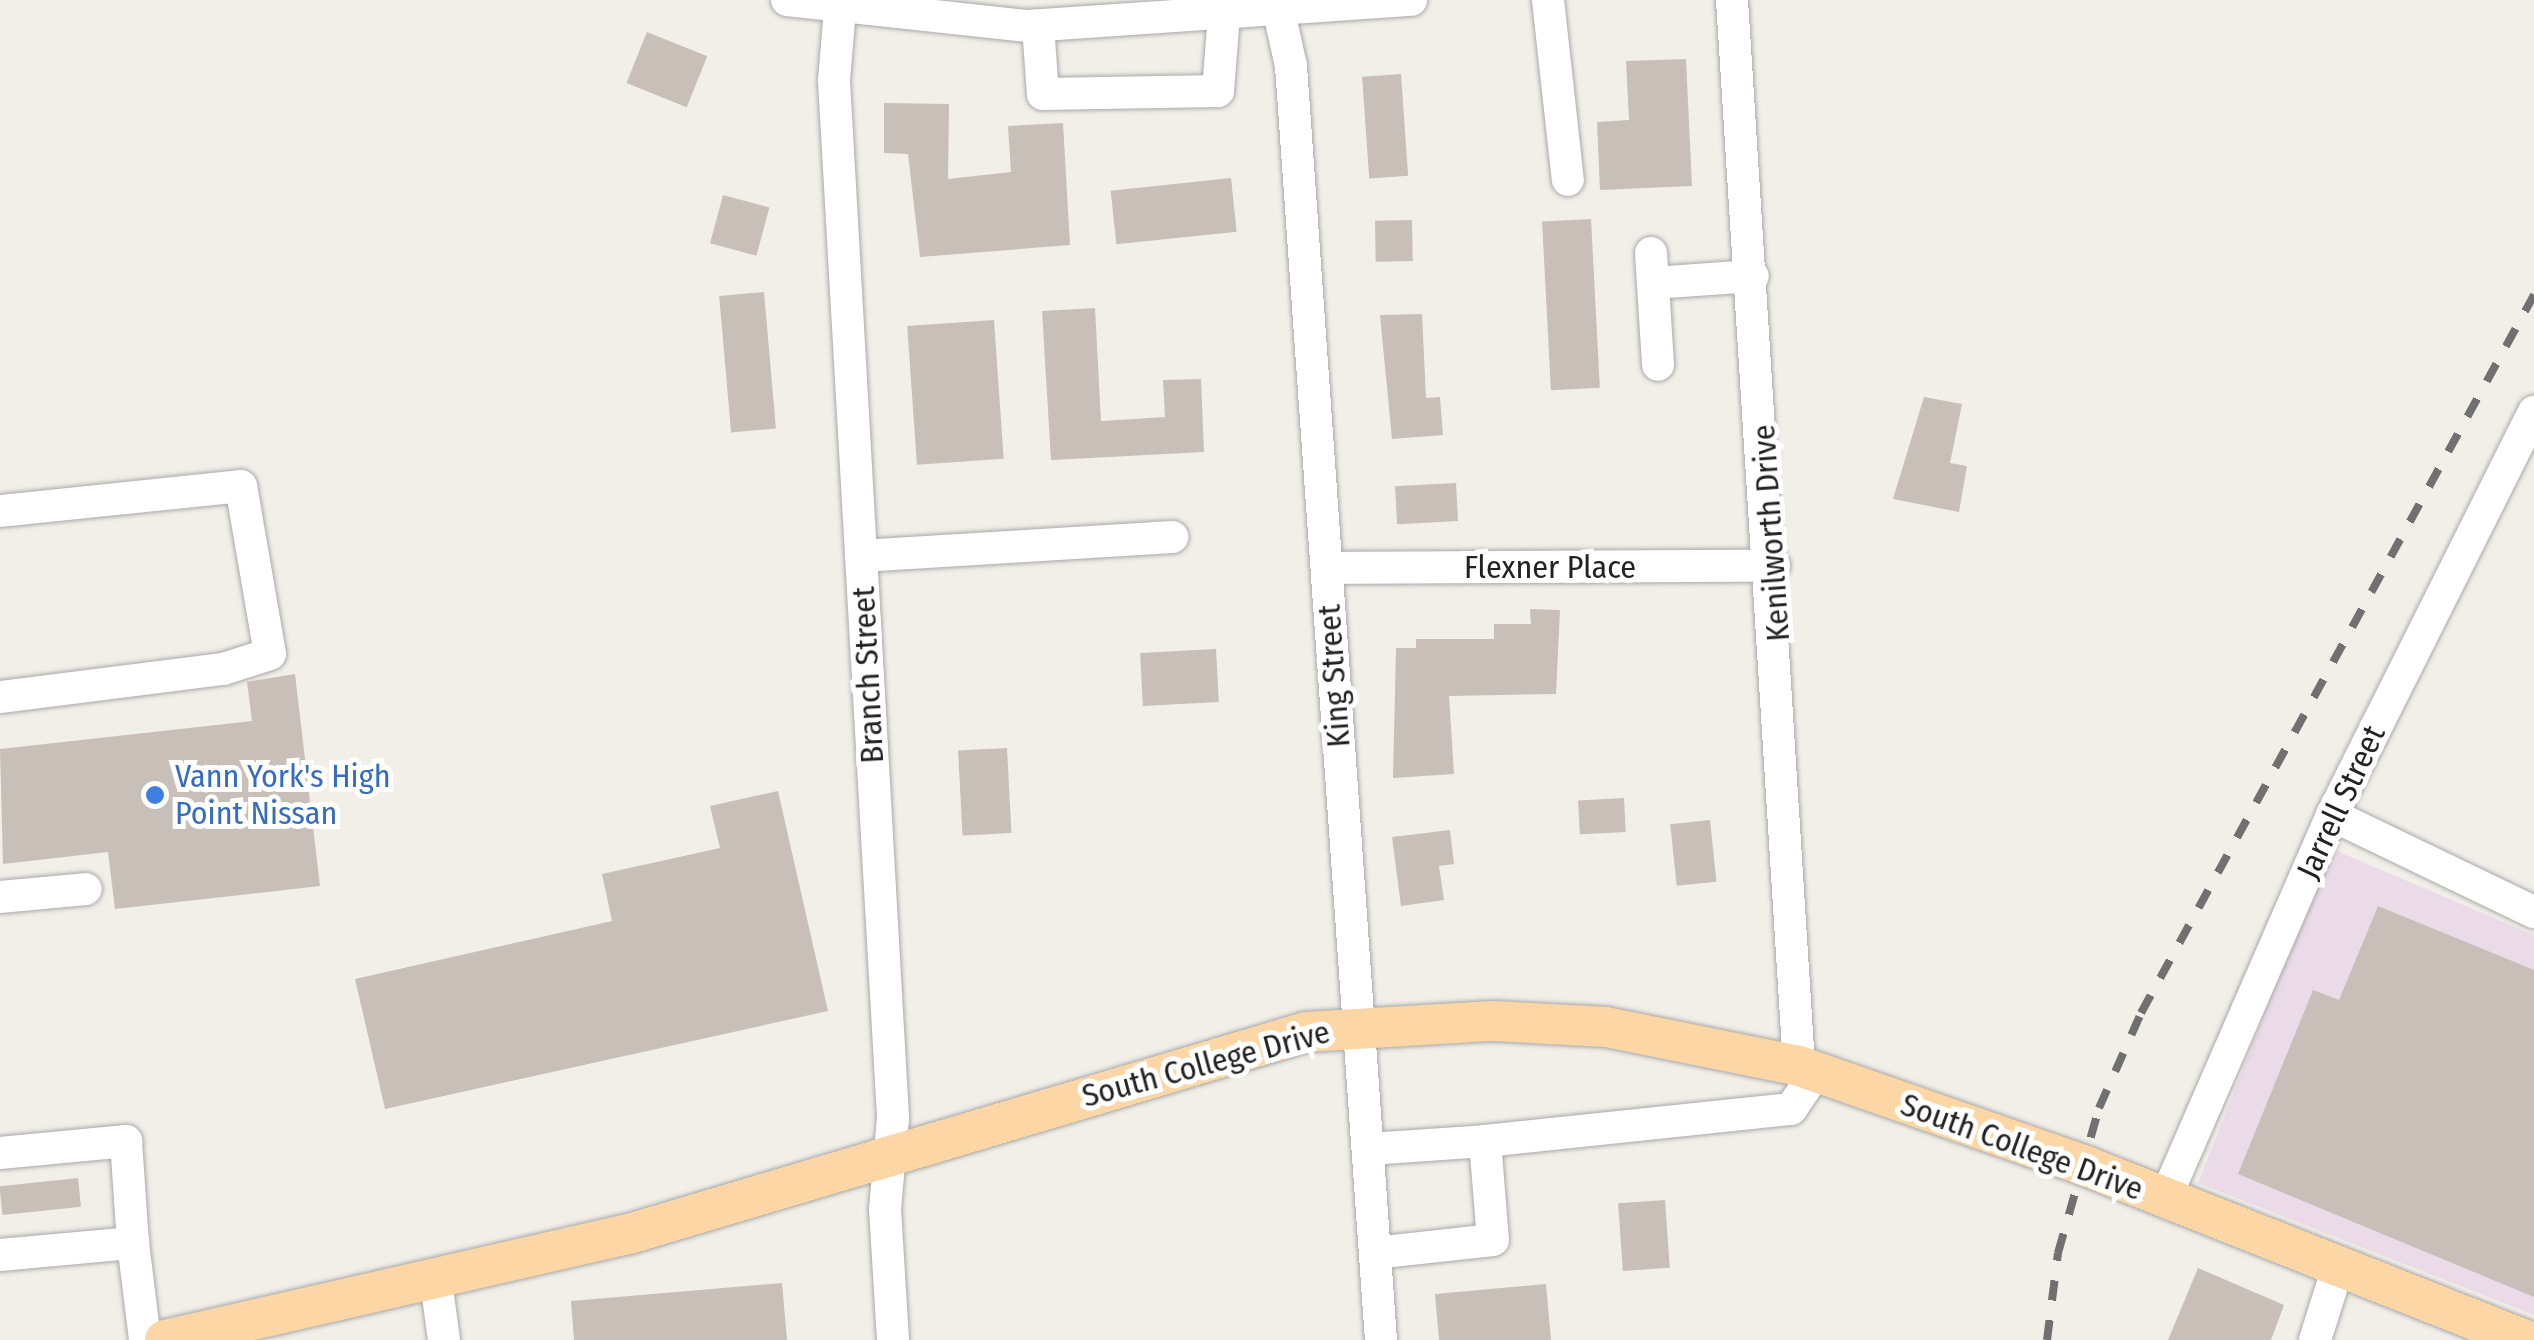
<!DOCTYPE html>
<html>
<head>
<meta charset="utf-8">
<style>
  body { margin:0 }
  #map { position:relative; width:2534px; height:1340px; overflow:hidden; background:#f2efe9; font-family:"Fira Sans Condensed",sans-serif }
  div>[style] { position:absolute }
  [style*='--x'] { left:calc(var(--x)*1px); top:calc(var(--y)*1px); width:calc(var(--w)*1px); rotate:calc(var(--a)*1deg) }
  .industrial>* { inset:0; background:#ebdbe8 }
  .building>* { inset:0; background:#c7bfb8; transform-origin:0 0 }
  .roads { filter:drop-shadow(0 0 2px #a9a9a9) drop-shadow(0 0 2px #a9a9a9) }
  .minor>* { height:32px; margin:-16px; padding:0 16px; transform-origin:16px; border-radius:16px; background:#fff }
  .major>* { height:40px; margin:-20px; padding:0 20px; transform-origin:20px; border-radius:20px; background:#fcd6a4 }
  .rail>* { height:8px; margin-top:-4px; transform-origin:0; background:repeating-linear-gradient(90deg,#707070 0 20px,transparent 0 40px) }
  .dots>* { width:28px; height:28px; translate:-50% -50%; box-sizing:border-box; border:5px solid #fff; border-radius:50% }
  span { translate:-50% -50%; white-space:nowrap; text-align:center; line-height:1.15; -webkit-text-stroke:10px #fff; paint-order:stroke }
  .street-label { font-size:32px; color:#222 }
  .shop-label { font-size:32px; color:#366cbe }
  .left { translate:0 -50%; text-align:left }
</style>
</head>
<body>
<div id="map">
  <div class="industrial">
    <div style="clip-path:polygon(2330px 848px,2534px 935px,2534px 1315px,2198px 1183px)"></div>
  </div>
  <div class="building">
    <div style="left:647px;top:32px;width:65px;height:55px;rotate:22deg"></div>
    <div style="clip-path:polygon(1686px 59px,1692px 186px,1600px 190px,1597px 122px,1629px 120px,1626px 61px)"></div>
    <div style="left:1401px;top:74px;width:102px;height:39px;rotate:86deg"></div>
    <div style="clip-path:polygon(884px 103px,949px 104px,948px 179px,1011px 172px,1008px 126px,1063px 123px,1070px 245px,920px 257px,908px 154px,884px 153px)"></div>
    <div style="left:1231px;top:178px;width:54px;height:121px;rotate:84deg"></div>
    <div style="left:723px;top:195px;width:48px;height:50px;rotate:15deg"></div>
    <div style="left:1591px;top:219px;width:169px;height:49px;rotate:87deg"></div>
    <div style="left:1412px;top:220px;width:41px;height:37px;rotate:89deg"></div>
    <div style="left:764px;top:292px;width:137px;height:45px;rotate:85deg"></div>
    <div style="clip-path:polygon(1095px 308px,1101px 421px,1165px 417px,1163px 380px,1201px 379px,1204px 452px,1051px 460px,1042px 311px)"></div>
    <div style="clip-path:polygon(1422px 314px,1426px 398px,1440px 397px,1443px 435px,1392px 439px,1380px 315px)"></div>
    <div style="left:994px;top:320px;width:139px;height:87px;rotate:86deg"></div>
    <div style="clip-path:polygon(1924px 397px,1962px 404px,1950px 463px,1967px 466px,1959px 512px,1893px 499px)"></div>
    <div style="left:1456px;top:483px;width:38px;height:61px;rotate:87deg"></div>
    <div style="clip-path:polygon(1530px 609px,1560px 610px,1556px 694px,1449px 696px,1454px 774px,1393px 778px,1396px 648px,1416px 648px,1416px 639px,1494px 639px,1494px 624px,1531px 624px)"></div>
    <div style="left:1216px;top:649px;width:53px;height:76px;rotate:87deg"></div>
    <div style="clip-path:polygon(295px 674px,320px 886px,115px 909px,108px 852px,3px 864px,0 749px,252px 721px,247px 682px)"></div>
    <div style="left:1007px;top:748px;width:85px;height:49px;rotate:87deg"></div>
    <div style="clip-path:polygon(778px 791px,828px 1011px,385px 1109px,355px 979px,612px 921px,602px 874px,720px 848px,710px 806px)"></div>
    <div style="left:1624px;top:798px;width:34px;height:46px;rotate:87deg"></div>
    <div style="left:1710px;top:820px;width:62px;height:40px;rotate:84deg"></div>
    <div style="clip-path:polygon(1450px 830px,1454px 864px,1439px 866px,1444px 900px,1401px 906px,1392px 837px)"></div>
    <div style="clip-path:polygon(2378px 906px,2534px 970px,2534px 1297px,2238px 1174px,2313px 990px,2339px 1000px)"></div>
    <div style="left:78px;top:1178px;width:29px;height:79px;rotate:84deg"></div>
    <div style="left:1665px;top:1200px;width:68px;height:47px;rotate:86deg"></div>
    <div style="clip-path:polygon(2198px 1268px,2284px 1305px,2271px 1340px,2168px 1340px)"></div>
    <div style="clip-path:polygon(782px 1283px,787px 1340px,574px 1340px,571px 1301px)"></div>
    <div style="clip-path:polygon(1546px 1284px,1551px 1340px,1439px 1340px,1435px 1294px)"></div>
  </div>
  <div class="roads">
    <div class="minor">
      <div style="--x:787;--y:0;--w:242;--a:6.2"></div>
      <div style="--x:1028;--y:26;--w:384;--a:-3.9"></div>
      <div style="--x:1548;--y:0;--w:181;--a:83.7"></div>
      <div style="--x:1732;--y:0;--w:1068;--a:86.4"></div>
      <div style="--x:840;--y:9;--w:72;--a:94.8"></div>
      <div style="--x:834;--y:81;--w:1039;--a:86.74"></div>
      <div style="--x:893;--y:1118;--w:91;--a:95"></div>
      <div style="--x:885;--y:1209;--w:131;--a:86.5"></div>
      <div style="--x:1279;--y:12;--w:55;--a:77.5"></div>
      <div style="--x:1291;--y:66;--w:1277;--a:85.96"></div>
      <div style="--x:1038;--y:25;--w:69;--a:85.9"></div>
      <div style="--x:1043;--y:94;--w:175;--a:-1"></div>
      <div style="--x:1218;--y:91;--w:76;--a:-85.5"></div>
      <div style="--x:1651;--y:253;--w:112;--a:86.4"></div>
      <div style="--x:1653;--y:283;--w:100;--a:-4"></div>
      <div style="--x:0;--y:511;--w:242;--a:-5.9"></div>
      <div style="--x:241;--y:486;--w:170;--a:80.2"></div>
      <div style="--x:270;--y:654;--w:49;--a:162.3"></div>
      <div style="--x:223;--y:669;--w:225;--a:172.8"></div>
      <div style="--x:861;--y:556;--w:312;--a:-3.5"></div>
      <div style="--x:1327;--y:568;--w:447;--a:-0.3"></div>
      <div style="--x:2332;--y:815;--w:224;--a:25.7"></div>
      <div style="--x:0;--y:897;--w:86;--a:-5.3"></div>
      <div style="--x:1485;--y:1141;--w:308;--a:-6"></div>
      <div style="--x:1791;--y:1109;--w:45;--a:-56"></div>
      <div style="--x:1369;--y:1149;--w:116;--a:-3.9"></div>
      <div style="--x:1485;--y:1141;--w:99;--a:85.4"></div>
      <div style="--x:1493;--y:1240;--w:118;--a:173.7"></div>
      <div style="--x:0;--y:1153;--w:127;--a:-5.4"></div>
      <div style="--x:126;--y:1141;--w:102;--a:86.1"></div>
      <div style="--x:2165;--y:1199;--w:419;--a:-66.5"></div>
      <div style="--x:2332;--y:815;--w:451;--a:-63.4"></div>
      <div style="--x:0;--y:1255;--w:134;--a:-5.2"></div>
      <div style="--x:133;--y:1243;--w:98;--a:82.9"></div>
      <div style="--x:436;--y:1281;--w:60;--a:82.3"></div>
      <div style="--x:2315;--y:1340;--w:77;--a:-72.5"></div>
    </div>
    <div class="major">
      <div style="--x:165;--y:1340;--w:476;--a:-12.9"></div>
      <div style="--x:629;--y:1234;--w:706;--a:-16.61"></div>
      <div style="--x:1306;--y:1032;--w:187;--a:-3.4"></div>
      <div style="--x:1493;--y:1021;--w:113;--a:3"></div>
      <div style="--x:1606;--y:1027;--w:197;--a:11.4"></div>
      <div style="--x:1799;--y:1066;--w:301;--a:19.2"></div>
      <div style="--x:2083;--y:1165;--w:475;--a:21.6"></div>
    </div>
  </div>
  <div class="rail">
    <div style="--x:2047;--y:1340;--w:88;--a:-82.8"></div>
    <div style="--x:2058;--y:1253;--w:151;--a:-74.2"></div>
    <div style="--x:2099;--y:1108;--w:104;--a:-66.1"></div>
    <div style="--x:2141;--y:1013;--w:819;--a:-61.31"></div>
  </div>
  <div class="dots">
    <div style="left:155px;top:795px;background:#3f7fe0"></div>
  </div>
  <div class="street-label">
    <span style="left:1771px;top:533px;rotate:-94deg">Kenilworth Drive</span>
    <span style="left:1550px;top:567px">Flexner Place</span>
    <span style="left:868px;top:675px;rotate:-93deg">Branch Street</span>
    <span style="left:1334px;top:676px;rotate:-94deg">King Street</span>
    <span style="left:2341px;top:802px;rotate:-65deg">Jarrell Street</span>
    <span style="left:1206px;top:1064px;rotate:-15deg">South College Drive</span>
    <span style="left:2022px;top:1147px;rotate:20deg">South College Drive</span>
  </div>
  <div class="shop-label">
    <span class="left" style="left:175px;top:795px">Vann York's High<br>Point Nissan</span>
  </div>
</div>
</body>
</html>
